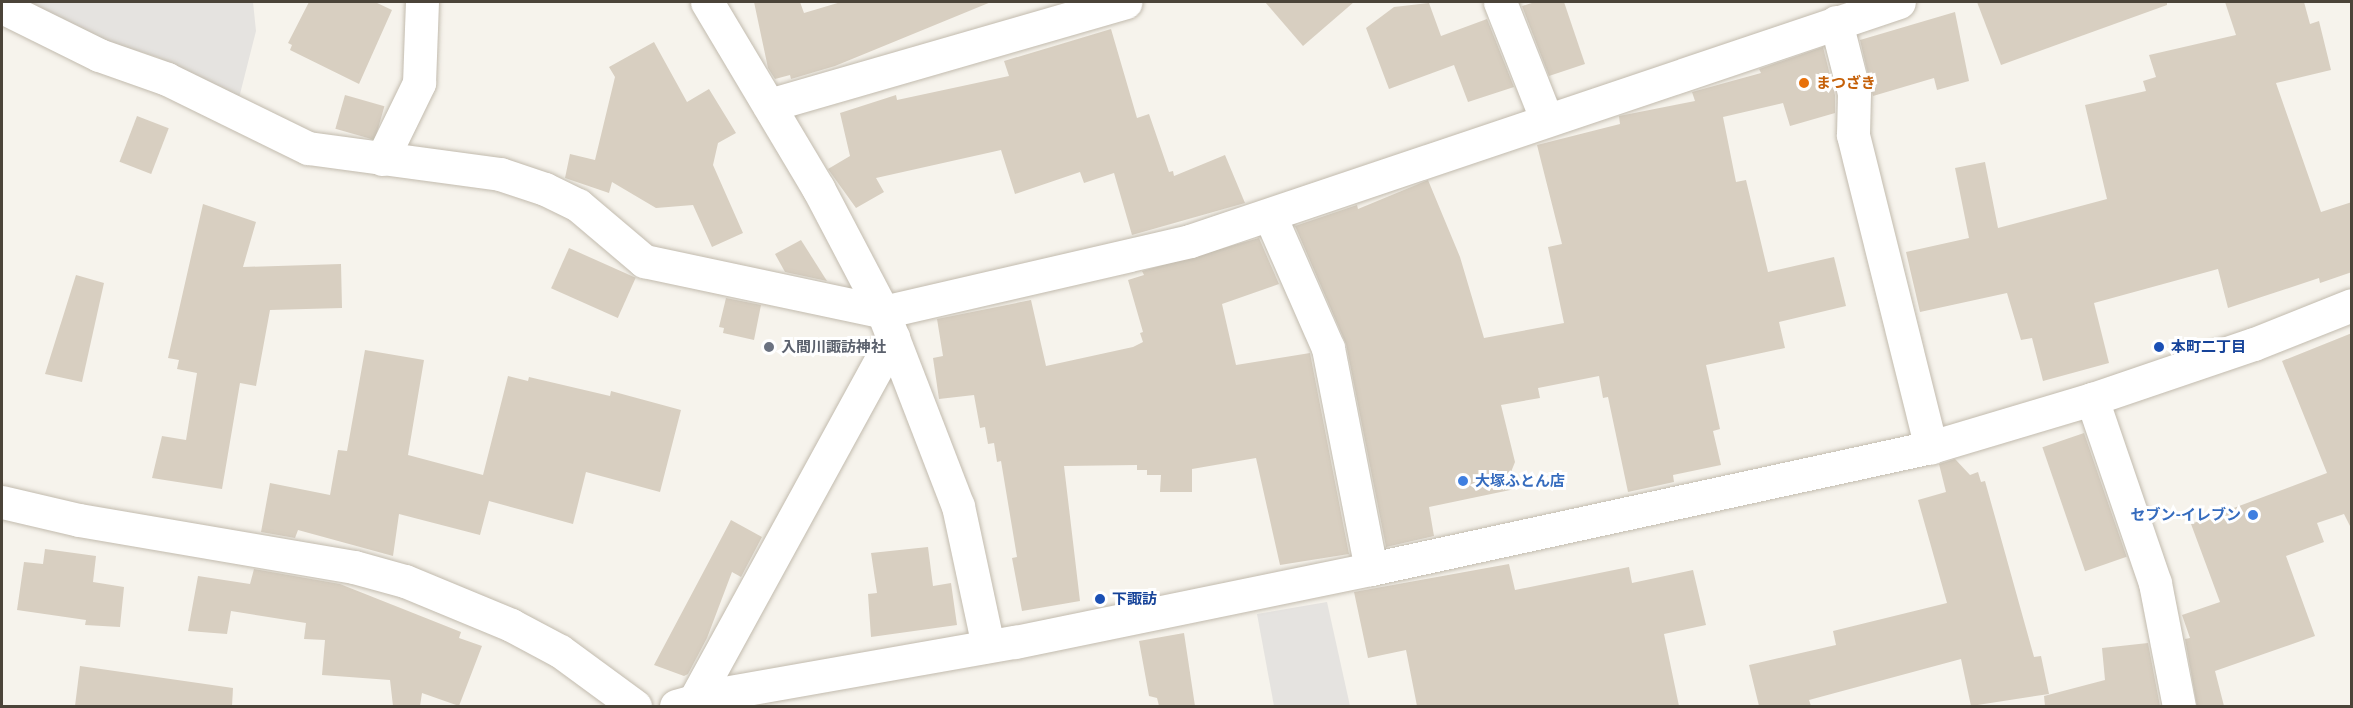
<!DOCTYPE html>
<html>
<head>
<meta charset="utf-8">
<style>
  body { margin:0 }
  #map { position:relative; width:2353px; height:708px; overflow:hidden; background:#f6f3ec; font-family:Lato,"Noto Sans JP",sans-serif }
  div>[style] { position:absolute }
  [style*='--x'] { left:calc(var(--x)*1px); top:calc(var(--y)*1px); width:calc(var(--w)*1px); rotate:calc(var(--a)*1deg) }
  .parking>* { inset:0; background:#e5e3e0 }
  .building>* { inset:0; background:#d8cfc1; transform-origin:0 0 }
  .roads { filter:drop-shadow(0 0 2px #c2bbae) drop-shadow(0 0 2px #c2bbae) }
  .minor>* { height:33px; margin:-16.5px; padding:0 16.5px; transform-origin:16.5px; border-radius:16.5px; background:#fff }
  .tertiary>* { height:33px; margin:-16.5px; padding:0 16.5px; transform-origin:16.5px; border-radius:16.5px; background:#fff }
  .dots>* { width:16px; height:16px; translate:-50% -50%; box-sizing:border-box; border:3px solid #fff; border-radius:50% }
  span { translate:-50% -50%; white-space:nowrap; text-align:center; line-height:1.15; -webkit-text-stroke:6px #fff; paint-order:stroke }
  .food-label { font-size:15px; color:#c56008; font-weight:700 }
  .left { translate:0 -50%; text-align:left }
  .worship-label { font-size:15px; color:#5b616d; font-weight:700 }
  .transit-label { font-size:15px; color:#164399; font-weight:700 }
  .shop-label { font-size:15px; color:#366cbe; font-weight:700 }
  .right { translate:-100% -50%; text-align:right }
  .frame { position:absolute; inset:0; border:3px solid #4b4439; pointer-events:none }
</style>
</head>
<body>
<div id="map">
  <div class="parking">
    <div style="clip-path:polygon(15px 2px,253px 2px,256px 31px,239px 98px,157px 57px,99px 39px)"></div>
    <div style="clip-path:polygon(1327px 602px,1350px 706px,1274px 706px,1257px 614px)"></div>
  </div>
  <div class="building">
    <div style="clip-path:polygon(309px 2px,375px 2px,392px 10px,359px 84px,290px 50px,292px 45px,288px 43px)"></div>
    <div style="clip-path:polygon(754px 2px,800px 2px,804px 13px,841px 2px,991px 2px,835px 66px,791px 79px,790px 75px,775px 79px,768px 68px)"></div>
    <div style="clip-path:polygon(1265px 2px,1354px 2px,1303px 46px)"></div>
    <div style="clip-path:polygon(1535px 2px,1564px 2px,1585px 64px,1549px 76px,1522px 6px)"></div>
    <div style="clip-path:polygon(1977px 2px,2167px 2px,2167px 5px,2001px 65px)"></div>
    <div style="clip-path:polygon(2225px 2px,2304px 2px,2310px 24px,2319px 21px,2331px 70px,2276px 83px,2321px 212px,2352px 202px,2352px 272px,2320px 283px,2319px 278px,2228px 308px,2218px 269px,2094px 303px,2109px 363px,2043px 381px,2032px 338px,2021px 340px,2007px 293px,1920px 312px,1906px 252px,1969px 238px,1955px 168px,1985px 162px,1998px 228px,2107px 199px,2085px 105px,2146px 91px,2143px 81px,2156px 77px,2149px 55px,2236px 35px)"></div>
    <div style="clip-path:polygon(1429px 3px,1441px 36px,1487px 19px,1514px 87px,1468px 102px,1454px 65px,1389px 89px,1366px 28px,1394px 7px)"></div>
    <div style="clip-path:polygon(1955px 12px,1969px 81px,1937px 90px,1934px 78px,1873px 96px,1860px 40px)"></div>
    <div style="clip-path:polygon(1111px 29px,1137px 118px,1149px 114px,1169px 172px,1173px 171px,1174px 176px,1225px 155px,1245px 203px,1132px 235px,1114px 173px,1084px 183px,1080px 172px,1015px 194px,1001px 150px,876px 178px,884px 192px,856px 208px,828px 169px,850px 156px,840px 113px,896px 95px,897px 100px,1009px 76px,1004px 61px)"></div>
    <div style="clip-path:polygon(654px 42px,687px 102px,709px 89px,736px 133px,718px 143px,713px 165px,743px 233px,712px 247px,693px 205px,656px 208px,612px 182px,609px 193px,565px 178px,570px 154px,595px 160px,615px 77px,609px 67px)"></div>
    <div style="clip-path:polygon(1823px 47px,1835px 95px,1835px 113px,1790px 126px,1783px 103px,1723px 117px,1736px 182px,1746px 180px,1768px 272px,1834px 257px,1846px 306px,1779px 322px,1785px 348px,1706px 365px,1720px 429px,1713px 431px,1721px 465px,1673px 475px,1674px 482px,1628px 492px,1608px 397px,1603px 398px,1599px 376px,1538px 388px,1540px 398px,1501px 405px,1515px 462px,1511px 472px,1515px 489px,1429px 507px,1434px 536px,1386px 547px,1346px 344px,1295px 226px,1357px 205px,1358px 209px,1428px 180px,1460px 257px,1484px 338px,1564px 323px,1548px 247px,1562px 244px,1537px 145px,1620px 124px,1619px 116px,1695px 101px,1692px 92px,1761px 73px,1759px 69px)"></div>
    <div style="left:345px;top:95px;width:41px;height:35px;rotate:16deg"></div>
    <div style="left:137px;top:116px;width:34px;height:49px;rotate:21deg"></div>
    <div style="clip-path:polygon(203px 204px,256px 222px,243px 267px,341px 264px,342px 308px,270px 310px,256px 386px,240px 383px,222px 489px,152px 478px,162px 436px,186px 440px,197px 373px,177px 369px,179px 360px,168px 358px)"></div>
    <div style="clip-path:polygon(1259px 238px,1279px 284px,1222px 304px,1236px 365px,1310px 353px,1349px 554px,1280px 565px,1256px 458px,1192px 469px,1192px 492px,1160px 492px,1161px 475px,1147px 475px,1147px 470px,1137px 470px,1137px 465px,1064px 466px,1080px 601px,1022px 611px,1012px 558px,1017px 557px,1001px 461px,997px 462px,994px 443px,988px 444px,985px 427px,980px 428px,974px 395px,939px 399px,933px 358px,943px 356px,937px 319px,1031px 300px,1046px 366px,1133px 347px,1143px 342px,1140px 333px,1143px 332px,1128px 280px,1144px 275px,1142px 271px)"></div>
    <div style="clip-path:polygon(801px 240px,827px 281px,785px 272px,775px 254px)"></div>
    <div style="left:569px;top:248px;width:73px;height:44px;rotate:24deg"></div>
    <div style="clip-path:polygon(76px 275px,104px 283px,82px 382px,45px 374px)"></div>
    <div style="clip-path:polygon(726px 298px,761px 305px,754px 340px,723px 333px,724px 328px,719px 327px)"></div>
    <div style="clip-path:polygon(2352px 333px,2352px 530px,2344px 514px,2317px 523px,2324px 542px,2286px 556px,2315px 636px,2215px 671px,2224px 706px,2197px 706px,2185px 639px,2190px 638px,2182px 615px,2220px 602px,2191px 524px,2327px 473px,2282px 361px)"></div>
    <div style="clip-path:polygon(365px 350px,424px 360px,408px 455px,483px 475px,508px 376px,528px 381px,529px 377px,610px 396px,611px 391px,681px 410px,660px 492px,586px 472px,573px 524px,489px 501px,480px 535px,399px 514px,393px 556px,298px 530px,295px 538px,261px 532px,270px 483px,330px 495px,338px 450px,347px 451px)"></div>
    <div style="left:2084px;top:433px;width:131px;height:44px;rotate:71deg"></div>
    <div style="clip-path:polygon(1955px 459px,1970px 475px,1978px 472px,1981px 482px,1985px 481px,2034px 657px,2041px 656px,2049px 694px,1971px 706px,1961px 659px,1809px 700px,1811px 706px,1759px 706px,1749px 665px,1836px 645px,1833px 631px,1947px 603px,1918px 500px,1946px 492px,1939px 464px)"></div>
    <div style="clip-path:polygon(731px 520px,762px 537px,741px 577px,732px 572px,707px 638px,688px 674px,684px 676px,654px 665px)"></div>
    <div style="clip-path:polygon(928px 547px,933px 586px,951px 583px,957px 625px,871px 637px,868px 594px,877px 593px,871px 553px)"></div>
    <div style="clip-path:polygon(45px 549px,96px 556px,93px 582px,124px 587px,120px 627px,85px 625px,86px 620px,17px 610px,24px 562px,43px 564px)"></div>
    <div style="clip-path:polygon(1509px 564px,1515px 590px,1629px 567px,1632px 583px,1693px 570px,1706px 625px,1664px 634px,1679px 706px,1417px 706px,1406px 650px,1368px 658px,1354px 592px)"></div>
    <div style="clip-path:polygon(254px 569px,340px 584px,461px 632px,459px 638px,482px 646px,459px 706px,422px 693px,420px 706px,393px 706px,390px 680px,322px 675px,325px 640px,304px 639px,306px 623px,231px 611px,227px 634px,188px 631px,198px 576px,250px 584px)"></div>
    <div style="clip-path:polygon(1184px 633px,1195px 706px,1159px 706px,1157px 698px,1149px 696px,1139px 641px)"></div>
    <div style="clip-path:polygon(2148px 643px,2160px 706px,2045px 706px,2044px 696px,2105px 680px,2102px 648px)"></div>
    <div style="clip-path:polygon(80px 666px,233px 688px,232px 706px,75px 706px)"></div>
  </div>
  <div class="roads">
    <div class="minor">
      <div style="--x:707;--y:2;--w:217;--a:59.2"></div>
      <div style="--x:818;--y:188;--w:140;--a:62.3"></div>
      <div style="--x:883;--y:312;--w:208;--a:68.9"></div>
      <div style="--x:958;--y:506;--w:143;--a:77.9"></div>
      <div style="--x:1500;--y:2;--w:125;--a:68.4"></div>
      <div style="--x:2;--y:7;--w:108;--a:26.3"></div>
      <div style="--x:99;--y:55;--w:72;--a:19.4"></div>
      <div style="--x:167;--y:79;--w:157;--a:26.1"></div>
      <div style="--x:308;--y:148;--w:194;--a:7.7"></div>
      <div style="--x:500;--y:174;--w:47;--a:18.4"></div>
      <div style="--x:545;--y:189;--w:37;--a:26"></div>
      <div style="--x:578;--y:205;--w:87;--a:40.3"></div>
      <div style="--x:644;--y:261;--w:244;--a:12"></div>
      <div style="--x:883;--y:312;--w:315;--a:-13"></div>
      <div style="--x:1190;--y:241;--w:748;--a:-18.63"></div>
      <div style="--x:1836;--y:22;--w:73;--a:75.8"></div>
      <div style="--x:1854;--y:93;--w:42;--a:91.4"></div>
      <div style="--x:1853;--y:135;--w:322;--a:76"></div>
      <div style="--x:769;--y:105;--w:371;--a:-16.1"></div>
      <div style="--x:382;--y:159;--w:85;--a:-64"></div>
      <div style="--x:419;--y:83;--w:81;--a:-87.9"></div>
      <div style="--x:1270;--y:216;--w:144;--a:66.3"></div>
      <div style="--x:1328;--y:348;--w:225;--a:79"></div>
      <div style="--x:2092;--y:399;--w:194;--a:71.1"></div>
      <div style="--x:2155;--y:583;--w:125;--a:79"></div>
      <div style="--x:2;--y:502;--w:79;--a:13.2"></div>
      <div style="--x:79;--y:520;--w:279;--a:9.7"></div>
      <div style="--x:354;--y:567;--w:53;--a:15.4"></div>
      <div style="--x:405;--y:581;--w:115;--a:22.5"></div>
      <div style="--x:511;--y:625;--w:55;--a:28"></div>
      <div style="--x:560;--y:651;--w:93;--a:36.3"></div>
      <div style="--x:693;--y:703;--w:417;--a:-61.3"></div>
    </div>
    <div class="tertiary">
      <div style="--x:676;--y:706;--w:45;--a:-15.6"></div>
      <div style="--x:719;--y:694;--w:301;--a:-10"></div>
      <div style="--x:1015;--y:642;--w:363;--a:-11.6"></div>
      <div style="--x:1371;--y:569;--w:573;--a:-12.29"></div>
      <div style="--x:1931;--y:447;--w:168;--a:-16.6"></div>
      <div style="--x:2092;--y:399;--w:171;--a:-18.8"></div>
      <div style="--x:2254;--y:344;--w:105;--a:-21.7"></div>
    </div>
  </div>
  <div class="dots">
    <div style="left:1804px;top:83px;background:#e8710a"></div>
    <div style="left:769px;top:347px;background:#6b7280"></div>
    <div style="left:2159px;top:347px;background:#1a4fb4"></div>
    <div style="left:1463px;top:481px;background:#3f7fe0"></div>
    <div style="left:2253px;top:515px;background:#3f7fe0"></div>
    <div style="left:1100px;top:599px;background:#1a4fb4"></div>
  </div>
  <div class="food-label">
    <span class="left" style="left:1816px;top:83px">まつざき</span>
  </div>
  <div class="worship-label">
    <span class="left" style="left:781px;top:347px">入間川諏訪神社</span>
  </div>
  <div class="transit-label">
    <span class="left" style="left:2171px;top:347px">本町二丁目</span>
    <span class="left" style="left:1112px;top:599px">下諏訪</span>
  </div>
  <div class="shop-label">
    <span class="left" style="left:1475px;top:481px">大塚ふとん店</span>
    <span class="right" style="left:2241px;top:515px">セブン-イレブン</span>
  </div>
  <div class="frame"></div>
</div>
</body>
</html>
